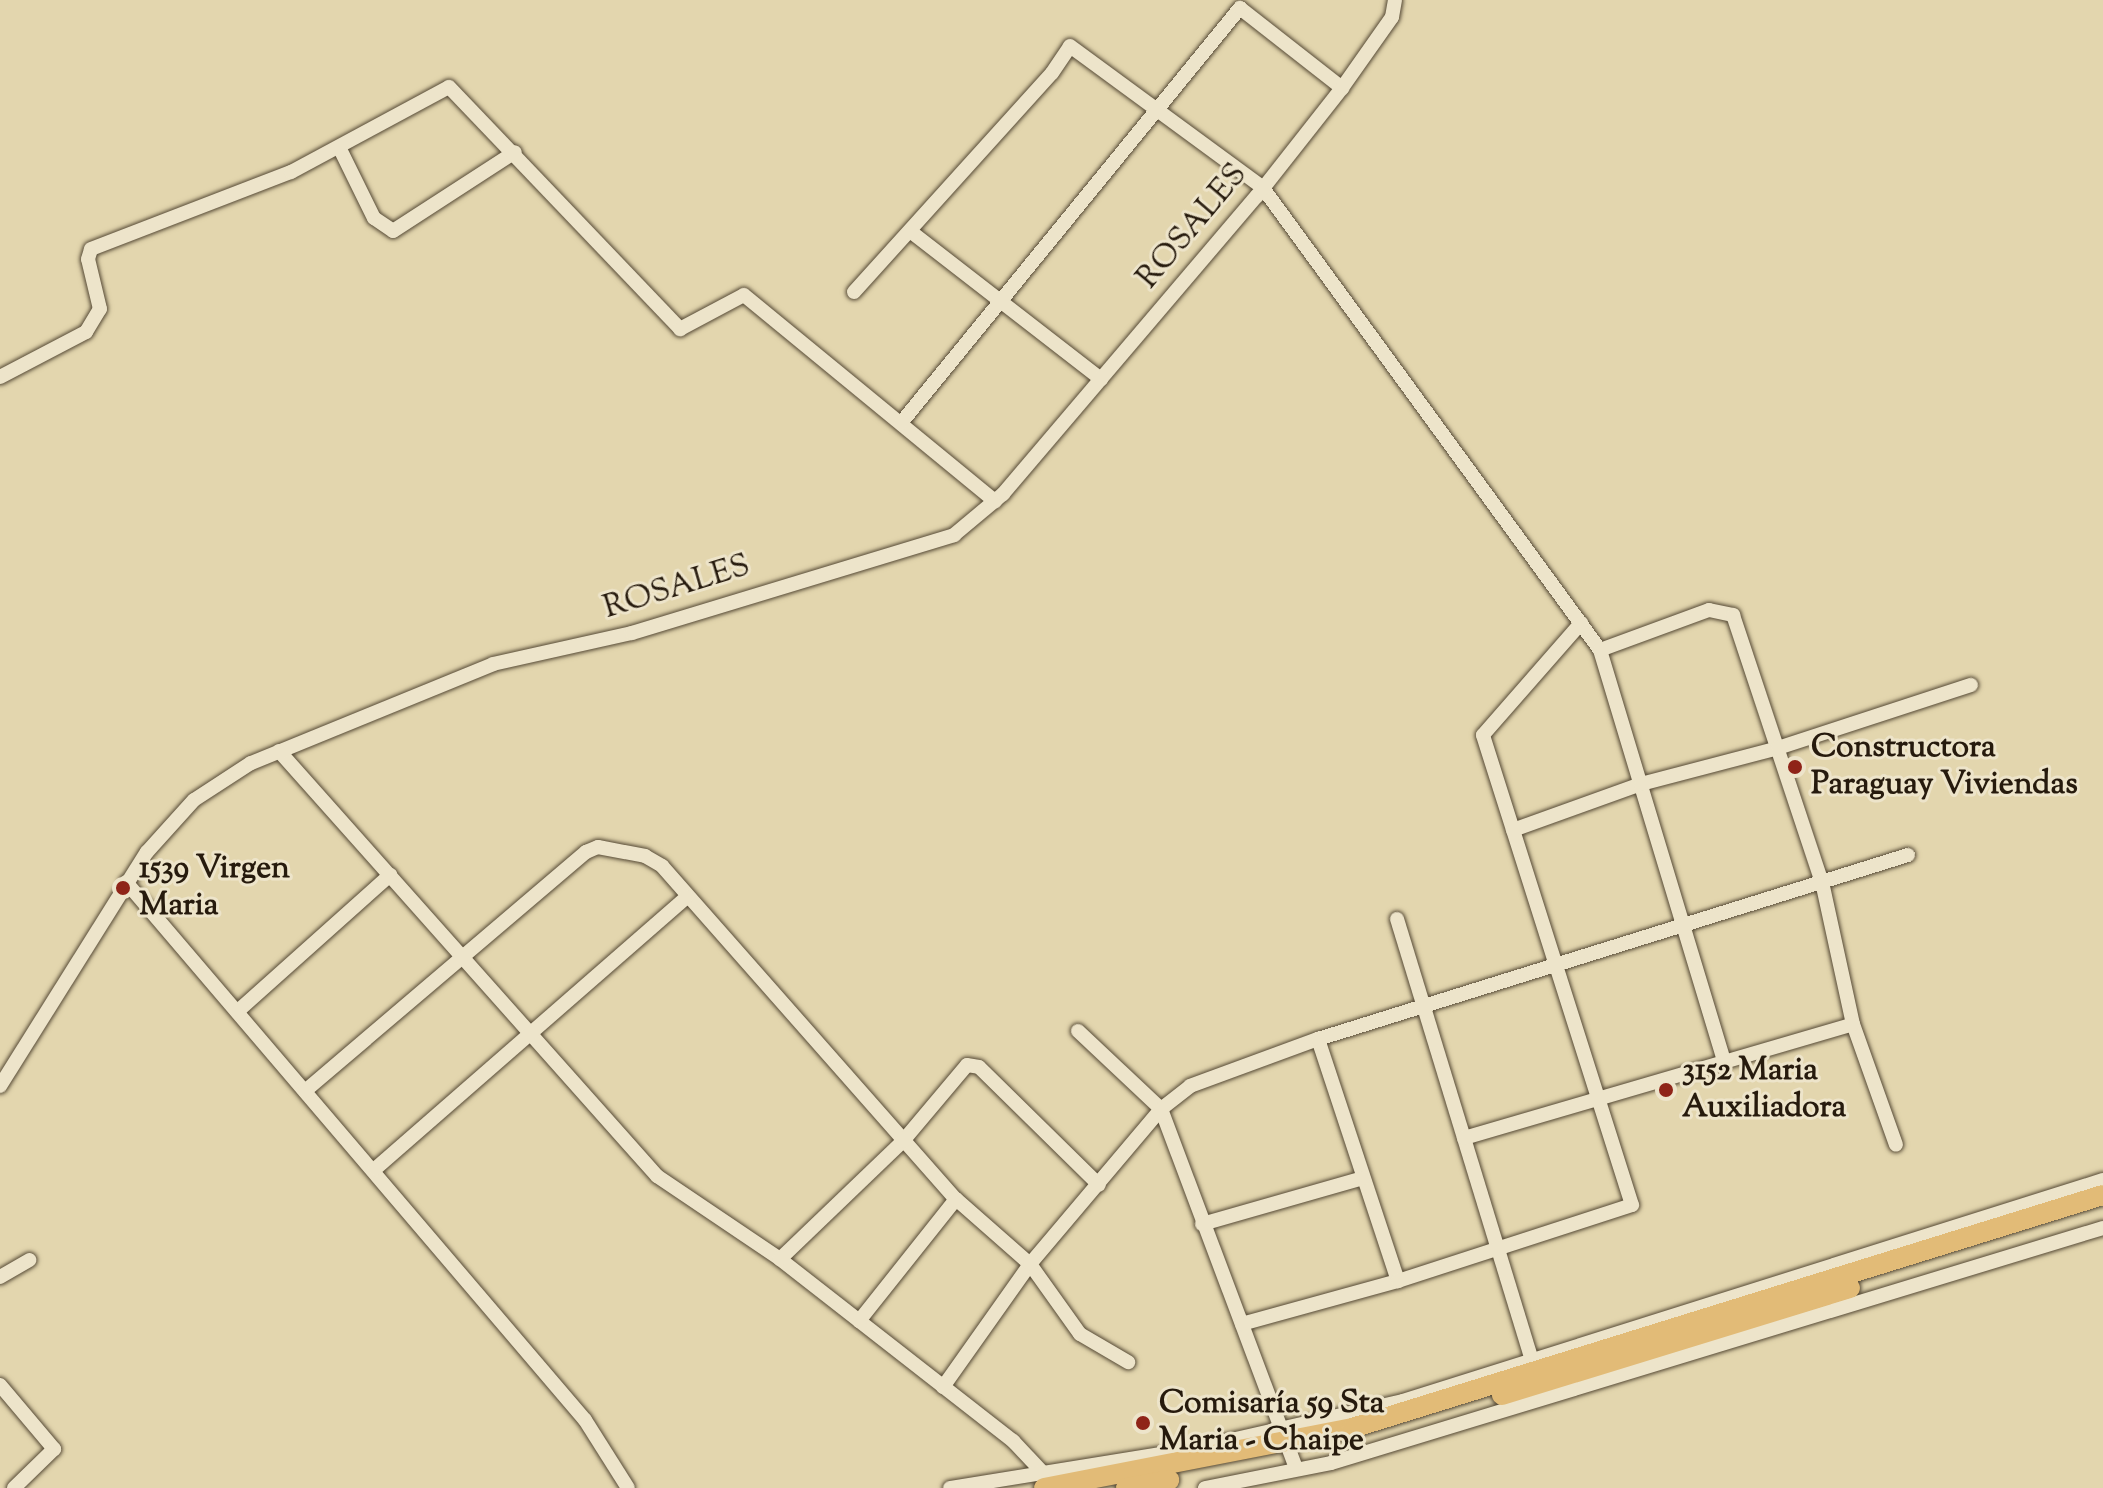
<!DOCTYPE html>
<html>
<head>
<meta charset="utf-8">
<style>
  body { margin:0 }
  #map { position:relative; width:2103px; height:1488px; overflow:hidden; background:#e3d6ae; font-family:"Sorts Mill Goudy",serif }
  div>[style] { position:absolute }
  [style*='--x'] { left:calc(var(--x)*1px); top:calc(var(--y)*1px); width:calc(var(--w)*1px); rotate:calc(var(--a)*1deg) }
  .roads { filter:drop-shadow(0 0 2px #554935) drop-shadow(0 0 2px #554935) }
  .minor>* { height:14px; margin:-7px; padding:0 7px; transform-origin:7px; border-radius:7px; background:#ede4ca }
  .highway>* { height:20px; margin:-10px; padding:0 10px; transform-origin:10px; border-radius:10px; background:#e2bb77 }
  .dots>* { width:22px; height:22px; translate:-50% -50%; box-sizing:border-box; border:4px solid #ede4ca; border-radius:50% }
  span { translate:-50% -50%; white-space:nowrap; text-align:center; line-height:1.15; -webkit-text-stroke:6px #ede4ca; paint-order:stroke }
  .street-label { font-size:32px; color:#261a0d }
  .poi-label { font-size:32px; color:#261a0d; font-weight:700 }
  .left { translate:0 -50%; text-align:left }
</style>
</head>
<body>
<div id="map">
  <div class="roads">
    <div class="minor">
      <div style="--x:340;--y:149;--w:77;--a:63.8"></div>
      <div style="--x:374;--y:218;--w:23;--a:34"></div>
      <div style="--x:393;--y:231;--w:145;--a:-32.9"></div>
      <div style="--x:910;--y:231;--w:242;--a:37.8"></div>
      <div style="--x:854;--y:292;--w:295;--a:-47.9"></div>
      <div style="--x:1052;--y:73;--w:32;--a:-56"></div>
      <div style="--x:1070;--y:46;--w:240;--a:36.3"></div>
      <div style="--x:1263;--y:188;--w:572;--a:53.89"></div>
      <div style="--x:1600;--y:650;--w:428;--a:73.2"></div>
      <div style="--x:0;--y:377;--w:97;--a:-27.6"></div>
      <div style="--x:86;--y:332;--w:27;--a:-59"></div>
      <div style="--x:100;--y:309;--w:51;--a:-103.5"></div>
      <div style="--x:88;--y:259;--w:10;--a:-73"></div>
      <div style="--x:91;--y:249;--w:214;--a:-21.1"></div>
      <div style="--x:291;--y:172;--w:179;--a:-28.3"></div>
      <div style="--x:449;--y:87;--w:335;--a:46.3"></div>
      <div style="--x:680;--y:329;--w:72;--a:-28"></div>
      <div style="--x:744;--y:295;--w:325;--a:39.4"></div>
      <div style="--x:901;--y:423;--w:536;--a:-50.76"></div>
      <div style="--x:1240;--y:8;--w:130;--a:38.1"></div>
      <div style="--x:1600;--y:650;--w:116;--a:-20.2"></div>
      <div style="--x:1709;--y:610;--w:25;--a:12"></div>
      <div style="--x:1733;--y:615;--w:281;--a:71.6"></div>
      <div style="--x:1822;--y:882;--w:145;--a:77.7"></div>
      <div style="--x:1853;--y:1024;--w:128;--a:70.4"></div>
      <div style="--x:279;--y:751;--w:569;--a:48.35"></div>
      <div style="--x:657;--y:1176;--w:148;--a:34"></div>
      <div style="--x:780;--y:1259;--w:296;--a:38"></div>
      <div style="--x:1013;--y:1441;--w:47;--a:46.7"></div>
      <div style="--x:1513;--y:830;--w:136;--a:-19.8"></div>
      <div style="--x:1641;--y:784;--w:142;--a:-14.7"></div>
      <div style="--x:1778;--y:748;--w:203;--a:-18.1"></div>
      <div style="--x:126;--y:882;--w:707;--a:49.53"></div>
      <div style="--x:585;--y:1420;--w:80;--a:57.7"></div>
      <div style="--x:1397;--y:919;--w:472;--a:73"></div>
      <div style="--x:239;--y:1010;--w:203;--a:-41.8"></div>
      <div style="--x:1078;--y:1031;--w:114;--a:43.2"></div>
      <div style="--x:1161;--y:1109;--w:384;--a:69.4"></div>
      <div style="--x:1318;--y:1039;--w:255;--a:71.7"></div>
      <div style="--x:0;--y:1086;--w:276;--a:-57.9"></div>
      <div style="--x:147;--y:852;--w:70;--a:-47.9"></div>
      <div style="--x:194;--y:800;--w:68;--a:-33"></div>
      <div style="--x:251;--y:763;--w:261;--a:-22.2"></div>
      <div style="--x:493;--y:664;--w:142;--a:-12.6"></div>
      <div style="--x:632;--y:633;--w:337;--a:-16.9"></div>
      <div style="--x:954;--y:535;--w:64;--a:-39.9"></div>
      <div style="--x:1003;--y:494;--w:392;--a:-49.6"></div>
      <div style="--x:1257;--y:196;--w:137;--a:-51.8"></div>
      <div style="--x:1342;--y:88;--w:87;--a:-54.8"></div>
      <div style="--x:1392;--y:17;--w:17;--a:-80"></div>
      <div style="--x:305;--y:1091;--w:369;--a:-40.4"></div>
      <div style="--x:586;--y:852;--w:13;--a:-23"></div>
      <div style="--x:598;--y:847;--w:48;--a:10.8"></div>
      <div style="--x:645;--y:856;--w:20;--a:30"></div>
      <div style="--x:662;--y:866;--w:444;--a:48.6"></div>
      <div style="--x:956;--y:1199;--w:98;--a:41.3"></div>
      <div style="--x:1030;--y:1264;--w:86;--a:54.5"></div>
      <div style="--x:1080;--y:1334;--w:56;--a:30.3"></div>
      <div style="--x:1464;--y:1138;--w:405;--a:-16.3"></div>
      <div style="--x:375;--y:1169;--w:414;--a:-41.1"></div>
      <div style="--x:1202;--y:1224;--w:167;--a:-15.9"></div>
      <div style="--x:780;--y:1259;--w:170;--a:-43.8"></div>
      <div style="--x:903;--y:1141;--w:99;--a:-49.9"></div>
      <div style="--x:967;--y:1065;--w:12;--a:9"></div>
      <div style="--x:979;--y:1067;--w:168;--a:44.5"></div>
      <div style="--x:0;--y:1277;--w:34;--a:-30"></div>
      <div style="--x:859;--y:1321;--w:156;--a:-51.5"></div>
      <div style="--x:1242;--y:1324;--w:162;--a:-15.4"></div>
      <div style="--x:1398;--y:1281;--w:246;--a:-18"></div>
      <div style="--x:1632;--y:1205;--w:493;--a:-107.6"></div>
      <div style="--x:1483;--y:735;--w:149;--a:-48.8"></div>
      <div style="--x:0;--y:1385;--w:84;--a:49.8"></div>
      <div style="--x:54;--y:1449;--w:56;--a:135.7"></div>
      <div style="--x:943;--y:1387;--w:151;--a:-54.7"></div>
      <div style="--x:1030;--y:1264;--w:203;--a:-49.8"></div>
      <div style="--x:1161;--y:1109;--w:37;--a:-38"></div>
      <div style="--x:1190;--y:1086;--w:136;--a:-20.2"></div>
      <div style="--x:1318;--y:1039;--w:618;--a:-17.32"></div>
      <div style="--x:950;--y:1488;--w:249;--a:-9.2"></div>
      <div style="--x:1196;--y:1448;--w:212;--a:-12.8"></div>
      <div style="--x:1403;--y:1401;--w:734;--a:-17.52"></div>
      <div style="--x:1205;--y:1488;--w:128;--a:-11.2"></div>
      <div style="--x:1331;--y:1463;--w:807;--a:-16.93"></div>
    </div>
    <div class="highway">
      <div style="--x:1502;--y:1395;--w:364;--a:-17.1"></div>
      <div style="--x:1044;--y:1488;--w:314;--a:-11"></div>
      <div style="--x:1352;--y:1428;--w:786;--a:-17.24"></div>
      <div style="--x:1126;--y:1488;--w:44;--a:-10.5"></div>
    </div>
  </div>
  <div class="dots">
    <div style="left:1795px;top:767px;background:#8f2418"></div>
    <div style="left:123px;top:888px;background:#8f2418"></div>
    <div style="left:1666px;top:1090px;background:#8f2418"></div>
    <div style="left:1143px;top:1423px;background:#8f2418"></div>
  </div>
  <div class="street-label">
    <span style="left:1193px;top:227px;rotate:-50deg">ROSALES</span>
    <span style="left:677px;top:588px;rotate:-17deg">ROSALES</span>
  </div>
  <div class="poi-label">
    <span class="left" style="left:1811px;top:767px">Constructora<br>Paraguay Viviendas</span>
    <span class="left" style="left:139px;top:888px">1539 Virgen<br>Maria</span>
    <span class="left" style="left:1682px;top:1090px">3152 Maria<br>Auxiliadora</span>
    <span class="left" style="left:1159px;top:1423px">Comisaría 59 Sta<br>Maria - Chaipe</span>
  </div>
</div>
</body>
</html>
